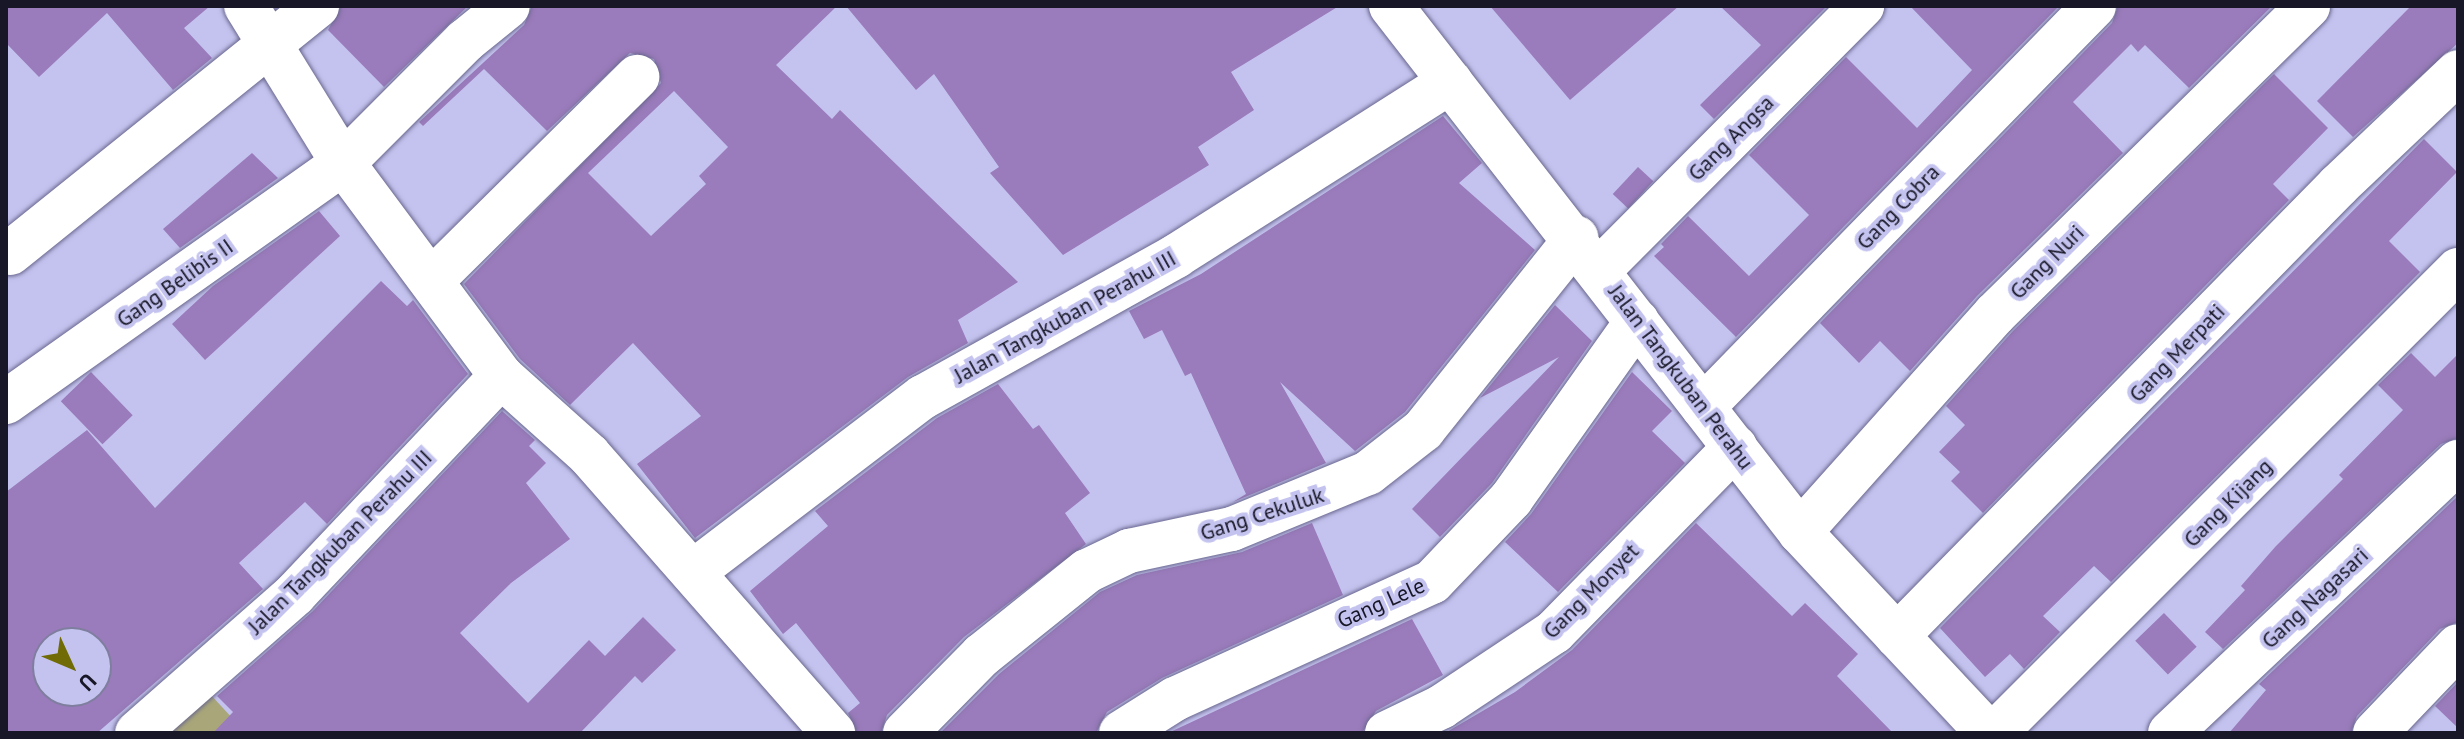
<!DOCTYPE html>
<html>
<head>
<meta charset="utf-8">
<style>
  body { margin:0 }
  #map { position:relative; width:2464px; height:739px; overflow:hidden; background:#c4c3ef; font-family:"PT Sans",sans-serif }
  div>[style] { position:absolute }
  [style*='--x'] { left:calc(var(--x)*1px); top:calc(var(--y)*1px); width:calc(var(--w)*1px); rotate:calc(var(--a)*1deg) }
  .green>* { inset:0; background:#a9a779 }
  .building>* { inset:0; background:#9a7bbb; transform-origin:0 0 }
  .roads { filter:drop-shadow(0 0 2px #69678e) drop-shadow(0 0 2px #69678e) }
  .minor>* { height:44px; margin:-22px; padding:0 22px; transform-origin:22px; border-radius:22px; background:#fff }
  .tertiary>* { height:44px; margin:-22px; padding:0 22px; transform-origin:22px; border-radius:22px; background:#fff }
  span { translate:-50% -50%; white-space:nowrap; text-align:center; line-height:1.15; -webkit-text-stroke:8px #c4c3ef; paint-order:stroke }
  .street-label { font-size:22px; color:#181727 }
  .frame { position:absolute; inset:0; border:8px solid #181727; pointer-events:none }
  .north { position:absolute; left:32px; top:627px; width:80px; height:80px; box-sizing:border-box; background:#c4c3ef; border:2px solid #7f7e9f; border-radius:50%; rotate:134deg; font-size:22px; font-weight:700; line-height:32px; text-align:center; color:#181727 }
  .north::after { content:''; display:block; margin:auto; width:28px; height:36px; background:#706b05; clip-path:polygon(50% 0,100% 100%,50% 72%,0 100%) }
</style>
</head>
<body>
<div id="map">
  <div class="green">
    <div style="clip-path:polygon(210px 694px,246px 733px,168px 733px)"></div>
  </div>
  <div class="building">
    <div style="clip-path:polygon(6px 6px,210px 6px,184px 28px,212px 58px,173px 90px,107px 13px,39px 77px,6px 43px)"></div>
    <div style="clip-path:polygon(341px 6px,468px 6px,384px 87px,328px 30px)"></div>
    <div style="clip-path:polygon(evenodd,532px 6px,837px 6px,776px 65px,832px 119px,840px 110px,1018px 282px,958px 320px,968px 343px,908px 377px,695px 538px,637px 464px,701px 416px,633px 343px,570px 405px,520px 359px,464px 284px,661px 83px,654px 59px,630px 53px,547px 131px,484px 69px,423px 126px,419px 122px,524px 25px,532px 6px,674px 91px,728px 147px,699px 176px,706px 184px,651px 236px,588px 173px,674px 91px)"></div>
    <div style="clip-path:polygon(846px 6px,1339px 6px,1231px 72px,1254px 110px,1198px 147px,1209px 165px,1063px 255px,990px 173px,999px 167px,934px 74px,916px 90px)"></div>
    <div style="clip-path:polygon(1490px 6px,1679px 6px,1570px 100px)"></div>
    <div style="clip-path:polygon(1720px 6px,1827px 6px,1714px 119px,1700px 105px,1761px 45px)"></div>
    <div style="clip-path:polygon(1910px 6px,2059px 6px,1736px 337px,1654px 256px,1664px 247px,1661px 244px,1688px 216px,1749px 276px,1809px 215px,1749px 155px,1846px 57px,1917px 128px,1972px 70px)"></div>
    <div style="clip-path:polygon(2118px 6px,2272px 6px,2189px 88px,2145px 45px,2138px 52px,2131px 44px,2073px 102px,2123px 153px,1977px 296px,1910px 371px,1880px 341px,1859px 363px,1820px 323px,2112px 23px)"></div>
    <div style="clip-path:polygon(2411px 6px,2458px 6px,2458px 43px,2353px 137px,2317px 101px)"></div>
    <div style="clip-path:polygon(2274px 74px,2328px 128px,2273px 184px,2289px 200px,1983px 513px,1951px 481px,1960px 472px,1939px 452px,1965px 425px,1946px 406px,2013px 331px)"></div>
    <div style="clip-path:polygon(1443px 116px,1482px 163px,1459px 183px,1535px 250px,1405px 412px,1355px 451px,1280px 382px,1326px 463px,1233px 502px,1246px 494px,1191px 373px,1185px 376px,1162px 330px,1144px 339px,1129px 311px,1201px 274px)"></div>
    <div style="clip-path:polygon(2424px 139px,2457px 172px,2389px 241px,2420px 272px,2111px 582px,2094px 566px,2043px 616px,2060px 632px,2024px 669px,2010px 654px,1985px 677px,1940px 628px)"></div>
    <div style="clip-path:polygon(252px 153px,278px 178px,180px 248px,163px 229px)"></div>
    <div style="left:1638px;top:167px;width:21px;height:37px;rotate:43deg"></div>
    <div style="clip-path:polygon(319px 211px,340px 236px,205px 360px,172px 324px,213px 286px)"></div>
    <div style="clip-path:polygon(evenodd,381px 281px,407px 306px,413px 300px,468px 374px,327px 524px,305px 502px,239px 563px,263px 589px,97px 733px,6px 733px,6px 492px,87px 430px,155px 508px,381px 281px,48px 643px,96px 643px,96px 691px,48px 691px,48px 643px)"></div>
    <div style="clip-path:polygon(1555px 305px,1592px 341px,1492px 483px,1440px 537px,1412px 509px,1559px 357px,1480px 398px)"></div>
    <div style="clip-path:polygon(2411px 353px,2435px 377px,2458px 354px,2458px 438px,2441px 444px,2223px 649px,2205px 632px,2245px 590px,2241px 586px,2276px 546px,2343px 479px,2339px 475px,2403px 410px,2378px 385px)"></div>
    <div style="left:91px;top:372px;width:60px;height:42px;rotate:46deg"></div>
    <div style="clip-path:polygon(1632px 372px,1672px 411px,1652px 431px,1685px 463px,1558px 592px,1505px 542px,1531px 514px)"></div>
    <div style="clip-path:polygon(998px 384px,1033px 429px,1039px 425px,1090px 493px,1065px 513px,1086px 544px,964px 637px,887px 715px,881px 733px,857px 733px,848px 713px,860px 703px,796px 623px,783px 634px,750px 591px,828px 526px,815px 511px,937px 418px)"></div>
    <div style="clip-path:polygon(502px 411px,535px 440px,529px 446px,546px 463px,526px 483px,570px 539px,511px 583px,460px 633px,528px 703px,589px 640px,605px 656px,643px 617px,676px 650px,642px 683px,635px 676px,580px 733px,213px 733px,233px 712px,217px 696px,313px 611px)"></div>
    <div style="clip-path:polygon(2458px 496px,2458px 622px,2440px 629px,2357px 716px,2351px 733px,2229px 733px,2266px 690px,2259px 684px)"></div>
    <div style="clip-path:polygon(1312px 523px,1343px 595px,1162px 678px,1107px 712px,1096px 733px,940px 733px,999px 674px,1100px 592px,1137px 575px,1242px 552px)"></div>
    <div style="clip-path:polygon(1696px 523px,1792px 616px,1805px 603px,1858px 654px,1837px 676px,1893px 733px,1445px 733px,1515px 692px,1572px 650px)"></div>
    <div style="left:2164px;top:613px;width:47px;height:40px;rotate:46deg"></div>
    <div style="clip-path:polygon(1412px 619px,1443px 675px,1376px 711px,1362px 733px,1168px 733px)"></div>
    <div style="clip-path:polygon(2458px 682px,2458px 728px,2435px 706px)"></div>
  </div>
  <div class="roads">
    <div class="minor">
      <div style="--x:246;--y:6;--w:185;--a:58.3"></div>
      <div style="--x:343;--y:163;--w:265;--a:53.4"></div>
      <div style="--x:501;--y:376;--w:118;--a:41.9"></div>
      <div style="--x:589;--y:455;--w:370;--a:48.7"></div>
      <div style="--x:10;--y:253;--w:394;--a:-38.8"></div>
      <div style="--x:1599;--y:270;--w:373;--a:-45.1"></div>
      <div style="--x:432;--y:280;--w:289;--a:-44.7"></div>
      <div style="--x:6;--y:402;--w:413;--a:-35.3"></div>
      <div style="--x:343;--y:163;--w:173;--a:-45"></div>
      <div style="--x:465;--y:41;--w:55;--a:-39.1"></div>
      <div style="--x:1703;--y:407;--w:560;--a:-45.72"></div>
      <div style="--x:1800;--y:532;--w:292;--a:-48.2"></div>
      <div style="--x:1995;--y:314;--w:439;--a:-44.5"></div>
      <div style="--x:693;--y:572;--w:289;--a:-37.3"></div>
      <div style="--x:923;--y:397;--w:290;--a:-29.1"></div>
      <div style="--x:1176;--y:256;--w:325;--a:-32.4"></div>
      <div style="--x:1897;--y:636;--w:631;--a:-45.58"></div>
      <div style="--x:2339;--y:185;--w:164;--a:-43.5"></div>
      <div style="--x:137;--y:733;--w:210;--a:-41.3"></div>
      <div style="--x:295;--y:594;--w:300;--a:-46.6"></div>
      <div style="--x:905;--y:733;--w:110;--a:-45.4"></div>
      <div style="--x:982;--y:655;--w:134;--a:-38.7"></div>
      <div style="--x:1087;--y:571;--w:47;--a:-25.5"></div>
      <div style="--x:1129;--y:551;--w:105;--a:-12.1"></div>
      <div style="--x:1232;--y:529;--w:147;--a:-22.4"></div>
      <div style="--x:1368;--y:473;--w:70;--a:-38"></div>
      <div style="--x:1423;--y:430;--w:246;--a:-51.4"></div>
      <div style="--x:1121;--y:733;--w:64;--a:-32.2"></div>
      <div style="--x:1175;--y:699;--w:282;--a:-24.5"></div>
      <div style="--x:1432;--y:582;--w:115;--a:-46.4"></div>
      <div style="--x:1511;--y:499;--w:218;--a:-54.7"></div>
      <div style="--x:1387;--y:733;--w:60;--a:-25.7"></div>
      <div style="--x:1441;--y:707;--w:136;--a:-33.6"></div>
      <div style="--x:1554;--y:632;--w:259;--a:-45.6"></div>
      <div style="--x:1995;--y:733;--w:655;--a:-45"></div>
      <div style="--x:2170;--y:733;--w:395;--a:-43.3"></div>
      <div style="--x:2375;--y:733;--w:120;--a:-46.3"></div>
    </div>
    <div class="tertiary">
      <div style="--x:1391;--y:6;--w:666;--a:52.13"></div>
      <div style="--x:1800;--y:532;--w:275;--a:46.9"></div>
    </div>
  </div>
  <div class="street-label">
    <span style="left:1731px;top:138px;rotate:-45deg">Gang Angsa</span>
    <span style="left:1898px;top:207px;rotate:-46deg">Gang Cobra</span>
    <span style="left:2047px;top:262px;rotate:-45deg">Gang Nuri</span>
    <span style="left:175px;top:283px;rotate:-35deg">Gang Belibis II</span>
    <span style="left:1065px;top:317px;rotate:-29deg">Jalan Tangkuban Perahu III</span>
    <span style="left:2177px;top:353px;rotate:-46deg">Gang Merpati</span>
    <span style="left:1681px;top:377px;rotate:53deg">Jalan Tangkuban Perahu</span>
    <span style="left:2228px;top:503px;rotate:-45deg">Gang Kijang</span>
    <span style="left:1262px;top:514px;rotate:-18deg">Gang Cekuluk</span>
    <span style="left:340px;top:542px;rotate:-45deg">Jalan Tangkuban Perahu III</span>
    <span style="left:1591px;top:591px;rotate:-45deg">Gang Monyet</span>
    <span style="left:2315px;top:598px;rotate:-43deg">Gang Nagasari</span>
    <span style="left:1381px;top:603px;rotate:-24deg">Gang Lele</span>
  </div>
  <div class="frame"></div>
  <div class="north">U</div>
</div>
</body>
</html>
